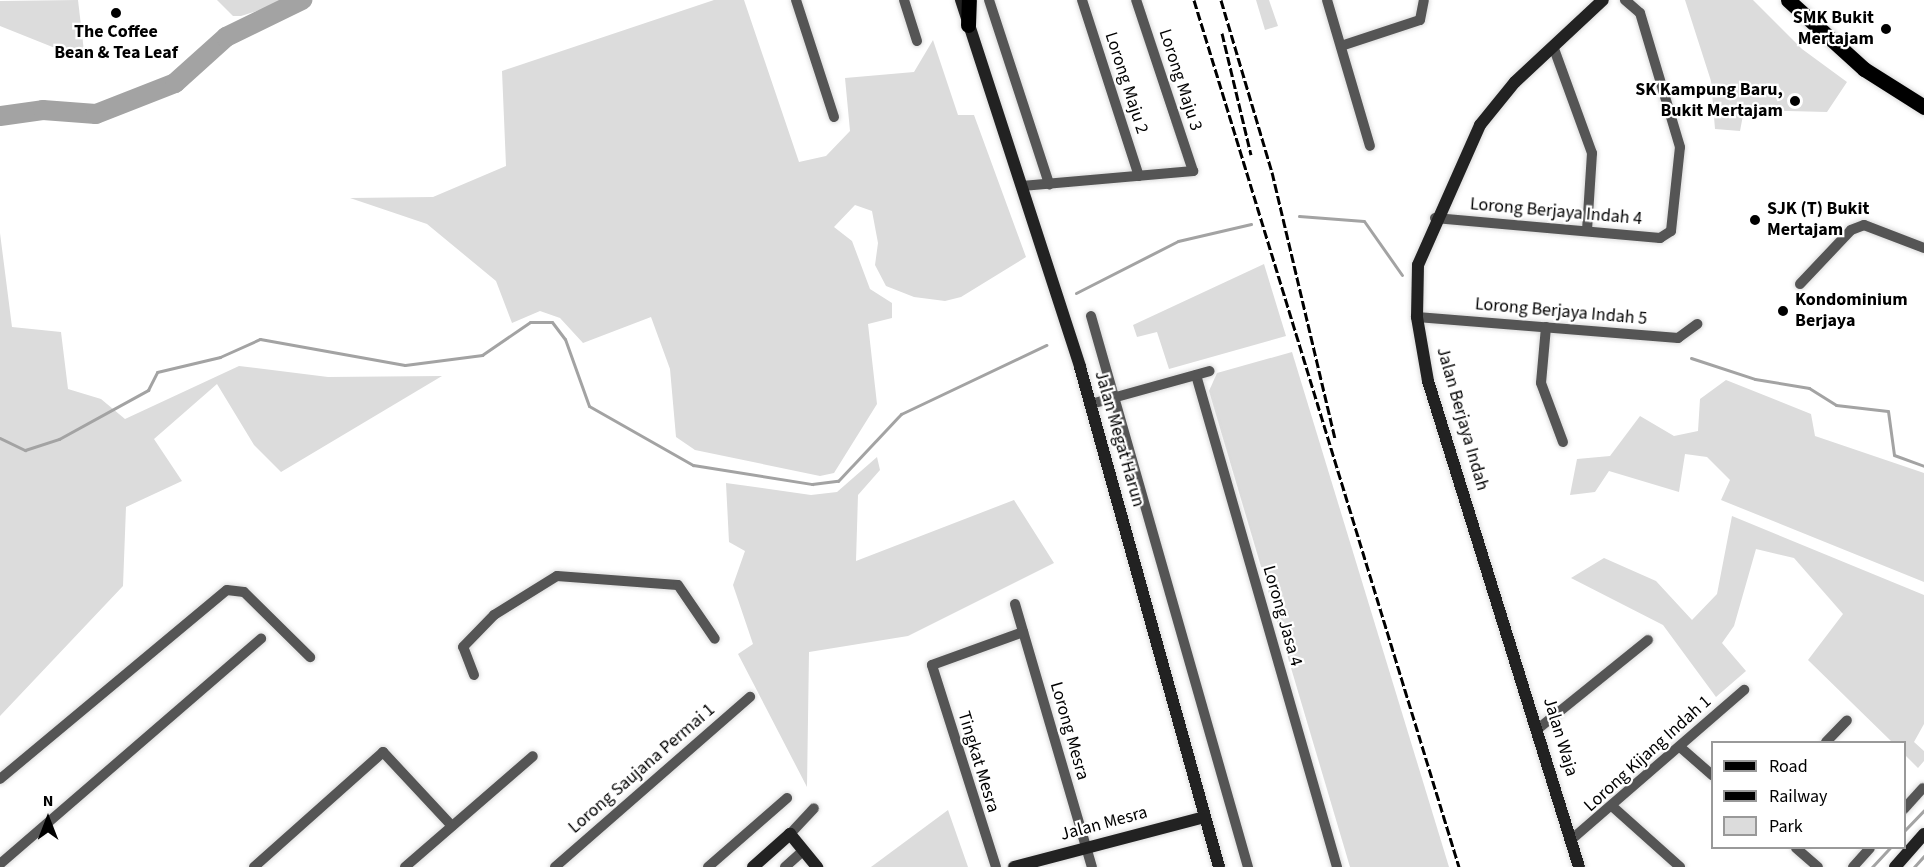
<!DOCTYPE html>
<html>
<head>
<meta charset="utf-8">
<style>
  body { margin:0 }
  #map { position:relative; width:1924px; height:867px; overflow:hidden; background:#fff; font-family:"Source Sans 3",sans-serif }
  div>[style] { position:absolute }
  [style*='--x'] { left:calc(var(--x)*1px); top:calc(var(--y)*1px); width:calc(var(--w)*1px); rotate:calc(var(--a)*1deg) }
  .green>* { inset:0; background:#dcdcdc }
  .stream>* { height:3px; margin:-1.5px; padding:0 1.5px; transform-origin:1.5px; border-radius:1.5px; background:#a3a3a3 }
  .river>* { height:20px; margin:-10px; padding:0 10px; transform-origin:10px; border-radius:10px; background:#a3a3a3 }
  .roads { filter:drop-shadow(0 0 2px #dbdbdb) drop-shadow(0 0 2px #dbdbdb) }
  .street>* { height:10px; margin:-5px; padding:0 5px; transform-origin:5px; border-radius:5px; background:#555 }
  .secondary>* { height:12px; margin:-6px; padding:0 6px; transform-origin:6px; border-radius:6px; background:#222 }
  .primary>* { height:15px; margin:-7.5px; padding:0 7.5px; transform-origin:7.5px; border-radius:7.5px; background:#000 }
  .rail>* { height:3px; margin-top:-1.5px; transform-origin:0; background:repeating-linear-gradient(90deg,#000 0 9px,transparent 0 12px) }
  .dots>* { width:16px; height:16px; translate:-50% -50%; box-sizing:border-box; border:3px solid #fff; border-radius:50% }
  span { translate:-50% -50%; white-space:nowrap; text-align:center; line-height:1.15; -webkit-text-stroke:4.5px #fff; paint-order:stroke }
  .poi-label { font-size:18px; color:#000; font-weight:700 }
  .right { translate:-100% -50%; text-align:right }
  .left { translate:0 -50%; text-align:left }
  .street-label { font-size:18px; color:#000 }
  .legend { position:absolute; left:1711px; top:741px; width:195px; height:108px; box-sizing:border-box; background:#fff; border:2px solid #999; margin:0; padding:8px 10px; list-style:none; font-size:18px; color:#000 }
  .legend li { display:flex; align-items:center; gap:12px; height:30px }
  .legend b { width:30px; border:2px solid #999 }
  .north { position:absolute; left:18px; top:789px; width:60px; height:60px; -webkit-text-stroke:4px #fff; paint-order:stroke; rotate:0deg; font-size:16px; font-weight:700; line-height:24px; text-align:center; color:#000 }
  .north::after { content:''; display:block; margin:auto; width:21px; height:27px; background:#000; clip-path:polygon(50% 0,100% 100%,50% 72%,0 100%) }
</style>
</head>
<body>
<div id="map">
  <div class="green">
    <div style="clip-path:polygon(78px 0,85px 60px,0 26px,0 1px)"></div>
    <div style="clip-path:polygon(217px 0,291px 0,241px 16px,233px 16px)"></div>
    <div style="clip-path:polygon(714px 0,744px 0,799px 162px,826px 156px,850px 131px,845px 78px,914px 72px,933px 40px,958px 115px,974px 115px,1026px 257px,961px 297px,945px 301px,914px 297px,886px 286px,875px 265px,878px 243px,872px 211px,855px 205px,834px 227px,852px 241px,870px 289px,892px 303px,892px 318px,868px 324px,877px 404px,834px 473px,820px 476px,695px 450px,676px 437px,670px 369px,651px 317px,583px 343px,560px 318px,540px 311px,512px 323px,496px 281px,427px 224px,350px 198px,433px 197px,506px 166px,502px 71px)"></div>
    <div style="clip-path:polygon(1256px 0,1269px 0,1278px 26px,1265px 30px)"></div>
    <div style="clip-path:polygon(1685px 0,1753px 0,1802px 49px,1847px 82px,1827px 112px,1744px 110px,1740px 131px,1715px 129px,1711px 81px)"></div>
    <div style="clip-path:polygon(0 233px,12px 327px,61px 332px,68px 389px,101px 399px,125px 419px,239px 366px,328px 377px,442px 376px,281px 472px,254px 445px,217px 384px,154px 439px,182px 481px,126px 507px,123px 586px,0 716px)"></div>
    <div style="clip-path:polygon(1264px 264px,1286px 336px,1169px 369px,1157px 332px,1137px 337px,1133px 325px)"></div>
    <div style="clip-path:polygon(1292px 352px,1449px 867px,1350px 867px,1209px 391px,1217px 373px)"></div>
    <div style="clip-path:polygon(1726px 380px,1811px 414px,1815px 436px,1924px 473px,1924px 582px,1721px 500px,1730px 480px,1707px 457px,1685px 454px,1679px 492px,1609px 471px,1595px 492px,1570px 495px,1577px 459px,1610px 456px,1640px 416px,1674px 436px,1698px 431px,1700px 399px)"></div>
    <div style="clip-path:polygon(877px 457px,880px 470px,858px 495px,856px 561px,1014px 500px,1054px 563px,908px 636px,809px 652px,807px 787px,738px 654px,753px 644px,733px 585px,745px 551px,729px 542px,726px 483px,811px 495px,837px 492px)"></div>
    <div style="clip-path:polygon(1732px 516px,1924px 595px,1924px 724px,1914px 742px,1924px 751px,1924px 761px,1918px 768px,1905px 755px,1904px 742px,1892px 742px,1808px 660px,1843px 614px,1794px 558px,1756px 549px,1734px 626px,1722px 643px,1746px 671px,1716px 697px,1663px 625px,1571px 578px,1604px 558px,1656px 581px,1692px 620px,1717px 594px)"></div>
    <div style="clip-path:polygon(948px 810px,968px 867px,871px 867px)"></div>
  </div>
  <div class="stream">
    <div style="--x:1299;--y:216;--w:65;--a:4.4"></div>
    <div style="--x:1364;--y:221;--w:66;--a:54.9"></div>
    <div style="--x:1076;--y:293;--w:114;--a:-27"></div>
    <div style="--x:1178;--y:241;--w:75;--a:-13.1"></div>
    <div style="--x:1691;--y:358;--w:67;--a:18.2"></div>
    <div style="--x:1755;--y:379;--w:55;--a:9.5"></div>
    <div style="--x:1809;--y:388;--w:32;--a:32"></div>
    <div style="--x:1836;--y:405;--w:52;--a:6.6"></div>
    <div style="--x:1888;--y:411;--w:44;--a:82.2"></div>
    <div style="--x:1894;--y:455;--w:32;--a:20"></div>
    <div style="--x:0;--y:438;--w:28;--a:26"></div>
    <div style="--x:25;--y:450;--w:36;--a:-18"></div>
    <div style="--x:59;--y:439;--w:102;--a:-28.8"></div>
    <div style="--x:148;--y:390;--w:20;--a:-63"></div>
    <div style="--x:157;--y:372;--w:65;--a:-13.4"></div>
    <div style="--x:220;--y:357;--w:44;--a:-24.2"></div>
    <div style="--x:260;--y:339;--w:147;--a:10.2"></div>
    <div style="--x:405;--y:365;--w:78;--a:-7.4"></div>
    <div style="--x:482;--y:355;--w:58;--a:-34.5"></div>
    <div style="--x:530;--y:322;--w:22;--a:0"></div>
    <div style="--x:552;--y:322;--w:21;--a:53"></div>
    <div style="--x:565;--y:339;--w:71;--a:70.3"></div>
    <div style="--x:589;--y:406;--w:120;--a:29.6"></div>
    <div style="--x:693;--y:465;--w:121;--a:9.1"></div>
    <div style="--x:812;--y:484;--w:26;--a:-7"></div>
    <div style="--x:838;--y:481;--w:92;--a:-46.8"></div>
    <div style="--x:901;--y:414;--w:161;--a:-25.4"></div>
    <div style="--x:1904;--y:831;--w:29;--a:-46"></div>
    <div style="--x:1872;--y:867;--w:26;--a:-47"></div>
    <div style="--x:1914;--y:867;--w:15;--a:-48"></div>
  </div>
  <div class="river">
    <div style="--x:0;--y:116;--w:43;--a:-7.9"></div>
    <div style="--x:43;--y:110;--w:53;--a:4.3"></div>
    <div style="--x:96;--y:114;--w:85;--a:-21.4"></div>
    <div style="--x:175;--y:83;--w:69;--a:-42"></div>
    <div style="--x:226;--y:37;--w:85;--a:-26"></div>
  </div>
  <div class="roads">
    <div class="street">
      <div style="--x:796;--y:0;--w:123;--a:72"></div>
      <div style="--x:904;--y:0;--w:43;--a:72.4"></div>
      <div style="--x:989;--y:0;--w:194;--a:71.9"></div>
      <div style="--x:1082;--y:0;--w:185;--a:72.1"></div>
      <div style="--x:1327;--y:0;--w:152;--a:73.6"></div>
      <div style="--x:1341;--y:46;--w:83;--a:-18.2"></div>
      <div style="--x:1420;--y:20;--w:20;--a:-79"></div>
      <div style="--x:1553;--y:46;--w:114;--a:70"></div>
      <div style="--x:1592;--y:153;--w:78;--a:93.7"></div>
      <div style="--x:1022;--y:186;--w:172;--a:-5"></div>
      <div style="--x:1193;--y:171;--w:180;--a:-108.4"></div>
      <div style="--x:1435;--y:218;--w:226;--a:5.1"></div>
      <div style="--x:1660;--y:238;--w:13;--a:-32"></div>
      <div style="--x:1671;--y:231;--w:84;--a:-83.9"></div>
      <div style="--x:1680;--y:147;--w:140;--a:-106.6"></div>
      <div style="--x:1640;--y:13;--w:20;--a:-139"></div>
      <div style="--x:1800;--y:284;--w:74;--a:-46.6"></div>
      <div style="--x:1851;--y:230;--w:14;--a:-21"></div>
      <div style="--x:1864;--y:225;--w:64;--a:21"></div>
      <div style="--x:1091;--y:316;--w:573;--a:74.1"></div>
      <div style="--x:1417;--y:317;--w:262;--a:4.6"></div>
      <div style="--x:1678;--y:338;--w:24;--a:-36"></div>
      <div style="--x:1546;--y:327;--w:56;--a:95.1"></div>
      <div style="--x:1541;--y:383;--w:63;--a:69.6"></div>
      <div style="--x:1196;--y:375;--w:512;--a:74.01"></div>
      <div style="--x:1091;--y:404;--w:123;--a:-15.5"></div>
      <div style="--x:1015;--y:604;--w:274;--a:73.7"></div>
      <div style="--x:474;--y:675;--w:30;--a:-111"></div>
      <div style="--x:463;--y:647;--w:45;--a:-45.9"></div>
      <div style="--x:494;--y:615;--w:74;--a:-31.8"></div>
      <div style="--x:557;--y:576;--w:121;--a:4.3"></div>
      <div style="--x:678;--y:585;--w:65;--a:55.6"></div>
      <div style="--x:1539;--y:728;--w:140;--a:-38.9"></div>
      <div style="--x:1826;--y:742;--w:30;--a:-46"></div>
      <div style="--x:1680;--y:747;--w:43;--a:41.2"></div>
      <div style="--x:0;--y:779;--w:295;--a:-39.8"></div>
      <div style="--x:227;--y:590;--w:17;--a:7"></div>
      <div style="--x:244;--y:592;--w:93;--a:44.6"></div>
      <div style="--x:1613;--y:807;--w:90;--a:41.8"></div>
      <div style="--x:1904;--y:809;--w:28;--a:-48"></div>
      <div style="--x:790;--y:834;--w:35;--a:-47"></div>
      <div style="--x:1572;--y:839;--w:228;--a:-40.9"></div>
      <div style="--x:1796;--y:848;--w:29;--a:41"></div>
      <div style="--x:0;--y:864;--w:345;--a:-40.8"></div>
      <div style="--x:254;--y:867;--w:173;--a:-41.7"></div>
      <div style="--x:383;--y:752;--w:101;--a:47"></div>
      <div style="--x:405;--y:867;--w:169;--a:-40.9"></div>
      <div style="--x:555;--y:867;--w:259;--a:-41.1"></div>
      <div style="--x:708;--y:867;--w:105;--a:-41.1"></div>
      <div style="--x:785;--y:867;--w:24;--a:-42"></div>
      <div style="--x:996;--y:867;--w:212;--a:-107.6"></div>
      <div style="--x:932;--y:665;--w:97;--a:-19.9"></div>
      <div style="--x:1853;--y:867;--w:25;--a:-48"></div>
    </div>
    <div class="secondary">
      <div style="--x:961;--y:0;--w:386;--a:72"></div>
      <div style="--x:1080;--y:367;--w:519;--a:74.46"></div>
      <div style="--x:753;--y:867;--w:50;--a:-41.7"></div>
      <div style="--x:790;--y:834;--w:43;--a:50.7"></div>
      <div style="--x:1014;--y:867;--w:196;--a:-14.7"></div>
      <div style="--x:1579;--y:867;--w:509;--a:-107.26"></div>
      <div style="--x:1428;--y:381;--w:65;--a:-99.8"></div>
      <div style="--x:1417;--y:317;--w:52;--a:-88.9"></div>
      <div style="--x:1418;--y:265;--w:153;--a:-66.1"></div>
      <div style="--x:1480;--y:125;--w:55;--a:-50.9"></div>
      <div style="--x:1515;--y:82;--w:120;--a:-43"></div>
      <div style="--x:1895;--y:867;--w:44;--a:-48.7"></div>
    </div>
    <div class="primary">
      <div style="--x:1788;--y:0;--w:103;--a:42.2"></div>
      <div style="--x:1864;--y:69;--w:71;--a:32.3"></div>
      <div style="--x:968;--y:25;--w:25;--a:-88"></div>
    </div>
  </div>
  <div class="rail">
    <div style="--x:1194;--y:0;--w:907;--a:73"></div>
    <div style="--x:1221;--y:0;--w:179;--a:73.5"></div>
    <div style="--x:1272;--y:172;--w:273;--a:76.7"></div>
    <div style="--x:1222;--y:33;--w:125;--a:76.6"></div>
  </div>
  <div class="dots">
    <div style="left:116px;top:13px;background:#000"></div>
    <div style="left:1886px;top:29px;background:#000"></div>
    <div style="left:1795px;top:101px;background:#000"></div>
    <div style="left:1755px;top:220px;background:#000"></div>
    <div style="left:1783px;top:311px;background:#000"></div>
  </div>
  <div class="poi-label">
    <span class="right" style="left:1874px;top:29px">SMK Bukit<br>Mertajam</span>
    <span style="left:116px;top:43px">The Coffee<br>Bean &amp; Tea Leaf</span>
    <span class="right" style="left:1783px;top:101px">SK Kampung Baru,<br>Bukit Mertajam</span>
    <span class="left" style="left:1767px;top:220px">SJK (T) Bukit<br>Mertajam</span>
    <span class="left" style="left:1795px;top:311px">Kondominium<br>Berjaya</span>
  </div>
  <div class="street-label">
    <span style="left:1180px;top:80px;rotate:72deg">Lorong Maju 3</span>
    <span style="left:1126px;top:83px;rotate:72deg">Lorong Maju 2</span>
    <span style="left:1556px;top:212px;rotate:5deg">Lorong Berjaya Indah 4</span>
    <span style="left:1561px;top:312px;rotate:5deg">Lorong Berjaya Indah 5</span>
    <span style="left:1462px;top:419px;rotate:74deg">Jalan Berjaya Indah</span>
    <span style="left:1119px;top:439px;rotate:74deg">Jalan Megat Harun</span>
    <span style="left:1282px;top:616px;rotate:74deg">Lorong Jasa 4</span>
    <span style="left:1069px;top:731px;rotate:74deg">Lorong Mesra</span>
    <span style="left:1560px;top:737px;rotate:73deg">Jalan Waja</span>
    <span style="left:1648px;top:754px;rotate:-42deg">Lorong Kijang Indah 1</span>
    <span style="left:978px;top:762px;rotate:73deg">Tingkat Mesra</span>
    <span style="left:642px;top:769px;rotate:-41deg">Lorong Saujana Permai 1</span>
    <span style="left:1104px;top:824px;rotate:-15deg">Jalan Mesra</span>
  </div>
  <ul class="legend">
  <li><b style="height:8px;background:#000"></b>Road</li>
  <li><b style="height:8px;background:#000"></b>Railway</li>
  <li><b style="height:16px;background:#dcdcdc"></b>Park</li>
  </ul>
  <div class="north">N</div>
</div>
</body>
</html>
